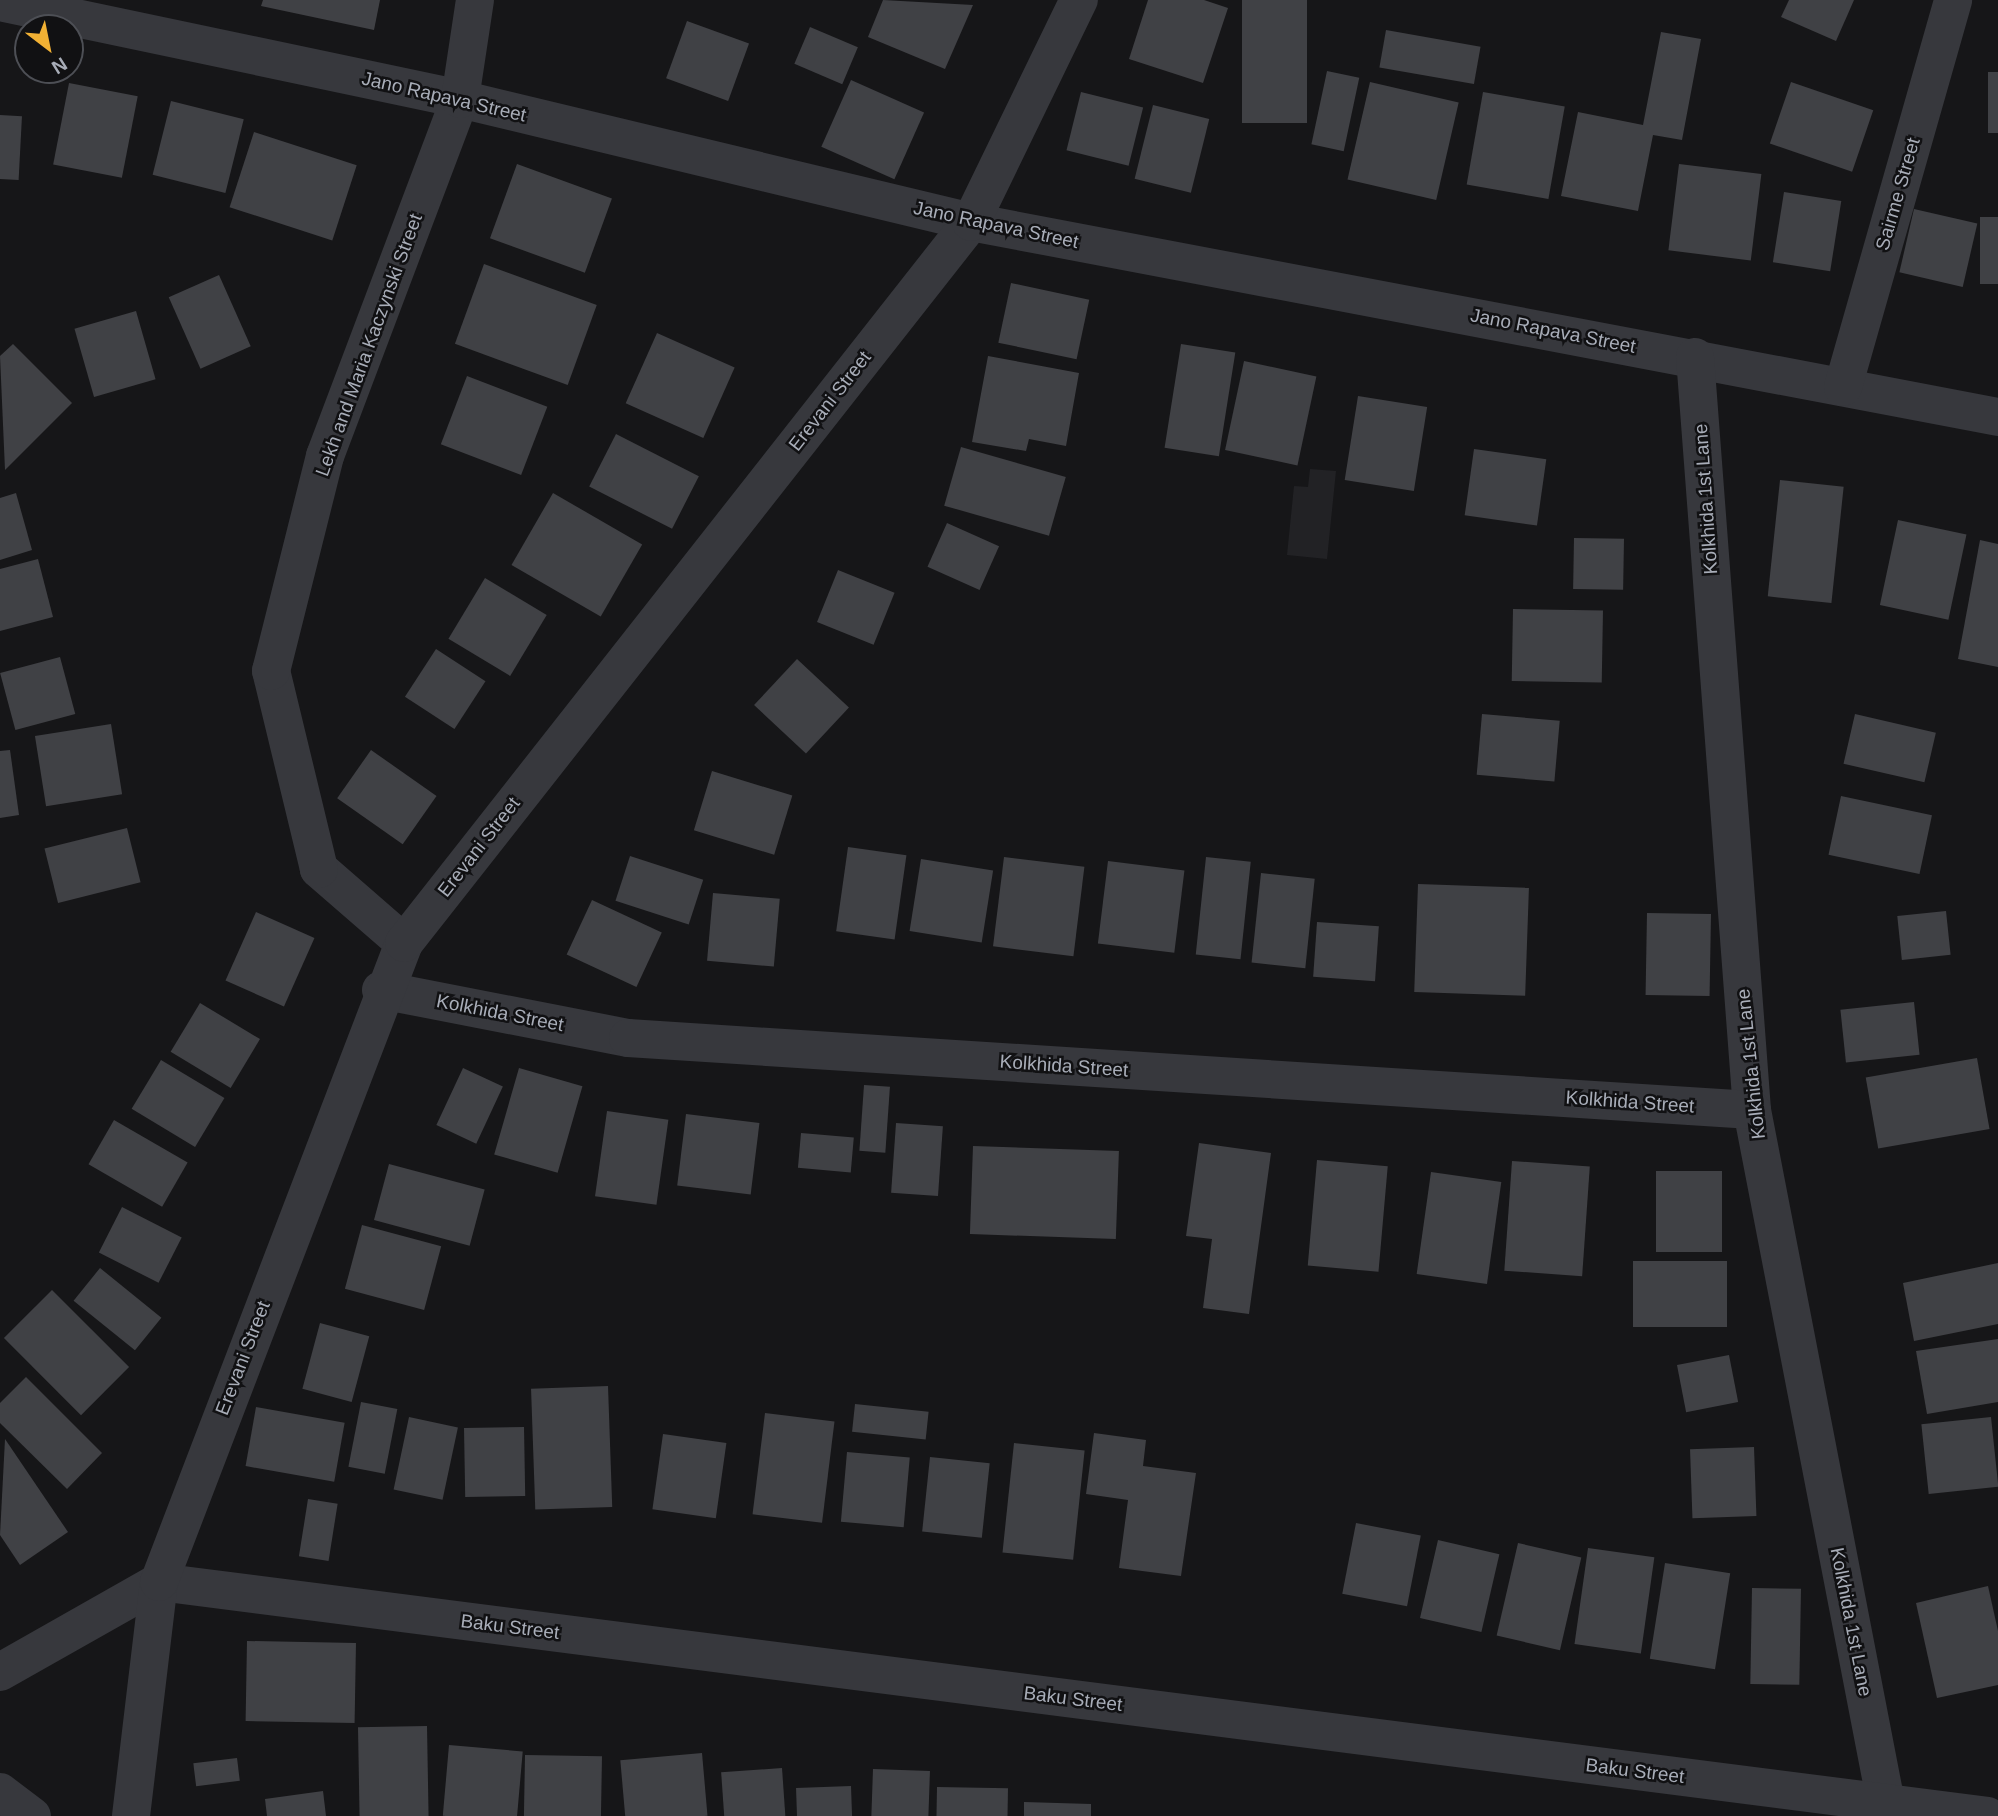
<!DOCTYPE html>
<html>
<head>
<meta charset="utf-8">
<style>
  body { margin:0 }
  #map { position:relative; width:1998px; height:1816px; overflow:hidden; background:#161618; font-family:Helvetica,sans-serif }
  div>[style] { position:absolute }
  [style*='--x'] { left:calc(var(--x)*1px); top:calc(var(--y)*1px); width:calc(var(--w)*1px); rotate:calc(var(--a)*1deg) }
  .built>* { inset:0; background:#222225 }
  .building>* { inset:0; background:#404145; transform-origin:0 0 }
  .minor>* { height:38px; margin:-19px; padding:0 19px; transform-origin:19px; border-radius:19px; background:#37383d }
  span { translate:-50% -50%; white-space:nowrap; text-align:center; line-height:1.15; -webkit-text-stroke:5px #111113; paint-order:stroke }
  .street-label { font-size:19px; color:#a8adb8 }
  .north { position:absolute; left:14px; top:14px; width:70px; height:70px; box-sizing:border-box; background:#111113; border:2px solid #4d4f55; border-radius:50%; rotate:148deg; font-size:19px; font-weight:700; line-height:28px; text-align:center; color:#a8adb8 }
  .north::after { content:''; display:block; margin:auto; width:24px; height:32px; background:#f2b134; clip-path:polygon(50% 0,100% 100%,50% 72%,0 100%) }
</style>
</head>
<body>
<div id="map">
  <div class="built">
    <div style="clip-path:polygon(1310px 469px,1336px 471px,1327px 559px,1287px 555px,1294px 486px,1308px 487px)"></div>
  </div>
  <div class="building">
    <div style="clip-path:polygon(263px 0,380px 0,374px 30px,261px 6px)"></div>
    <div style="clip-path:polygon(883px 0,973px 5px,945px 69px,868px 37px)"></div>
    <div style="clip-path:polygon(1148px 0,1204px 0,1228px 8px,1203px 83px,1129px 59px)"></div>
    <div style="left:1242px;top:0;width:65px;height:123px"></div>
    <div style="clip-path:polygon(1789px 0,1854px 0,1836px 41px,1781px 17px)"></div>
    <div style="left:687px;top:21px;width:66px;height:61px;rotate:20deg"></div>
    <div style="left:810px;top:27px;width:52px;height:40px;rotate:23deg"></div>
    <div style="left:1386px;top:30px;width:96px;height:38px;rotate:10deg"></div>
    <div style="clip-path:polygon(1661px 32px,1701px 39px,1682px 140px,1653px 135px,1638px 211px,1561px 196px,1578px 112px,1643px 125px)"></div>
    <div style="left:1327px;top:71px;width:33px;height:75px;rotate:12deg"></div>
    <div style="left:1988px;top:72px;width:10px;height:61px"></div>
    <div style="left:851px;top:80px;width:80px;height:73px;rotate:24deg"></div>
    <div style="left:1370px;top:82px;width:91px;height:100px;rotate:13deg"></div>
    <div style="left:1791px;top:82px;width:87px;height:65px;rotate:19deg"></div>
    <div style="left:69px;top:83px;width:70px;height:83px;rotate:11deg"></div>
    <div style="left:1081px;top:92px;width:64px;height:60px;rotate:14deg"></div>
    <div style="left:1483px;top:92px;width:83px;height:94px;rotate:10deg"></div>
    <div style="left:171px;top:101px;width:75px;height:76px;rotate:14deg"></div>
    <div style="left:1153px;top:105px;width:58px;height:76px;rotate:14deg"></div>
    <div style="left:0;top:115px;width:22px;height:64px;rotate:3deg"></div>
    <div style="left:254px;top:132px;width:108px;height:79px;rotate:18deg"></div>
    <div style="left:517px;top:164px;width:101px;height:79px;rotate:20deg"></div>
    <div style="left:1679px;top:164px;width:83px;height:87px;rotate:7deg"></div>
    <div style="left:1784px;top:192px;width:58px;height:71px;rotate:9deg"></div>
    <div style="left:1914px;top:209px;width:65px;height:65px;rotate:13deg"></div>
    <div style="left:1998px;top:217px;width:67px;height:18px;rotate:90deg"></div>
    <div style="left:484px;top:264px;width:120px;height:85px;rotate:20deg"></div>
    <div style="left:219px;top:275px;width:78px;height:55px;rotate:66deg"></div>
    <div style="left:1011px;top:283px;width:80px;height:61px;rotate:12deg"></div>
    <div style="left:136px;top:311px;width:71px;height:64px;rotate:74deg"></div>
    <div style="left:657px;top:333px;width:85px;height:77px;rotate:24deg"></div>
    <div style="clip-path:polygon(13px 344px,72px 403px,5px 470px,0 356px)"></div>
    <div style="left:1181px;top:344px;width:55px;height:105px;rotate:9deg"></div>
    <div style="clip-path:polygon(988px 356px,1079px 373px,1066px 446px,1029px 439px,1026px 451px,972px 442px)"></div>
    <div style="left:1244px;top:361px;width:74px;height:91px;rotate:12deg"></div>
    <div style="left:467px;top:376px;width:86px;height:73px;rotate:21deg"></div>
    <div style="left:1358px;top:396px;width:70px;height:85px;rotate:9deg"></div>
    <div style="left:616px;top:434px;width:93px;height:59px;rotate:27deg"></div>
    <div style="left:961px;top:447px;width:109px;height:61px;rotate:16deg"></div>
    <div style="left:1474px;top:449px;width:73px;height:67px;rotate:8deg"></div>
    <div style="left:1780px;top:480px;width:64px;height:117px;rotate:6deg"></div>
    <div style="clip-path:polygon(16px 493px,32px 550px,0 560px,0 498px)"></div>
    <div style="left:553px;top:493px;width:103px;height:83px;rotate:30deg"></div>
    <div style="left:1898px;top:520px;width:70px;height:87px;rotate:12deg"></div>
    <div style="left:947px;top:523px;width:57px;height:48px;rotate:24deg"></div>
    <div style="left:1574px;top:538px;width:50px;height:51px;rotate:1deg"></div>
    <div style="clip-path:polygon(1980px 540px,1998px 544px,1998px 667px,1958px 659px)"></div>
    <div style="clip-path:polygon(38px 559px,53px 617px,0 631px,0 569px)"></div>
    <div style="left:838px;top:570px;width:61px;height:56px;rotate:22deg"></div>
    <div style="left:485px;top:578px;width:72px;height:71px;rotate:31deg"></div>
    <div style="left:1513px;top:609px;width:90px;height:72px;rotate:1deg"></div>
    <div style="left:436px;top:649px;width:59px;height:57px;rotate:33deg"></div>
    <div style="left:60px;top:657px;width:59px;height:62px;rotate:75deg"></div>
    <div style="left:797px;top:659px;width:71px;height:63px;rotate:43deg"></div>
    <div style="left:1482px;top:714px;width:78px;height:61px;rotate:5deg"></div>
    <div style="left:1855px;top:714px;width:83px;height:51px;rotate:13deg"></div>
    <div style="left:111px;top:724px;width:71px;height:77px;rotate:81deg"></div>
    <div style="clip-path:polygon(10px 750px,19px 815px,0 818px,0 751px)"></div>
    <div style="left:371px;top:750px;width:80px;height:59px;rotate:35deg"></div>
    <div style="left:712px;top:771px;width:84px;height:62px;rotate:17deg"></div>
    <div style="left:1841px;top:796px;width:93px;height:60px;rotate:12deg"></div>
    <div style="left:127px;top:828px;width:56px;height:85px;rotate:76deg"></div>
    <div style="left:848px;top:847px;width:59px;height:85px;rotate:8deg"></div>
    <div style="left:630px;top:856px;width:77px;height:47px;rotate:18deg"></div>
    <div style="left:1004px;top:857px;width:81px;height:90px;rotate:7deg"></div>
    <div style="left:1206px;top:857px;width:45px;height:98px;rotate:6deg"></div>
    <div style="left:921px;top:859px;width:73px;height:73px;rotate:9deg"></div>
    <div style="left:1108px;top:861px;width:77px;height:83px;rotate:7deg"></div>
    <div style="left:1261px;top:873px;width:54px;height:90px;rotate:6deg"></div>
    <div style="left:1418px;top:884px;width:111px;height:108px;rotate:2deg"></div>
    <div style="left:713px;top:893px;width:67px;height:68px;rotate:5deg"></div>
    <div style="left:592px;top:900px;width:77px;height:60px;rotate:25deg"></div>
    <div style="left:1946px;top:911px;width:44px;height:49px;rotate:84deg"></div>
    <div style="left:256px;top:912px;width:64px;height:75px;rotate:24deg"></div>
    <div style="left:1647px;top:913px;width:64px;height:82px;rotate:1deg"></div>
    <div style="left:1317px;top:922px;width:62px;height:55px;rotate:4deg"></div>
    <div style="left:1914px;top:1002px;width:53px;height:74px;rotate:84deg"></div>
    <div style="left:200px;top:1003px;width:70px;height:57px;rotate:31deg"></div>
    <div style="left:1977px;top:1058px;width:72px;height:113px;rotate:80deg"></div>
    <div style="left:161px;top:1060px;width:74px;height:57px;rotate:31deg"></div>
    <div style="left:463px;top:1068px;width:44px;height:63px;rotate:25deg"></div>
    <div style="left:519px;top:1068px;width:66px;height:90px;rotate:16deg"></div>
    <div style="left:864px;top:1085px;width:26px;height:66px;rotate:4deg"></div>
    <div style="left:607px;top:1111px;width:62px;height:86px;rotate:8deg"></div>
    <div style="left:686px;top:1114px;width:74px;height:72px;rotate:7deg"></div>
    <div style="left:114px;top:1120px;width:85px;height:51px;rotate:30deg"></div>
    <div style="left:896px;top:1123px;width:47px;height:70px;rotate:4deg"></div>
    <div style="left:801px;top:1133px;width:53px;height:35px;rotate:5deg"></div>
    <div style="clip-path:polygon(1199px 1143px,1271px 1153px,1249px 1314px,1203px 1308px,1212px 1239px,1186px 1236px)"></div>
    <div style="left:973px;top:1146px;width:146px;height:88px;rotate:2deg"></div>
    <div style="left:1317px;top:1160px;width:71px;height:106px;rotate:5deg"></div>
    <div style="left:1512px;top:1161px;width:78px;height:110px;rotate:4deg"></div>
    <div style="left:389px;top:1164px;width:99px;height:58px;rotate:15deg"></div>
    <div style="left:1656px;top:1171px;width:66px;height:81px"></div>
    <div style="left:1431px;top:1172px;width:71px;height:103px;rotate:8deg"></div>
    <div style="left:122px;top:1207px;width:67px;height:51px;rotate:27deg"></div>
    <div style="left:362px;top:1225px;width:82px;height:66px;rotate:15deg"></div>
    <div style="left:1727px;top:1261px;width:66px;height:94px;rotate:90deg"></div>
    <div style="clip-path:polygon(1998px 1263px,1998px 1324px,1914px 1341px,1903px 1283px)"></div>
    <div style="left:100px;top:1268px;width:79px;height:42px;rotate:39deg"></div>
    <div style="left:52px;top:1290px;width:109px;height:68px;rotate:45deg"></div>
    <div style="left:320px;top:1323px;width:51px;height:68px;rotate:15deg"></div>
    <div style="clip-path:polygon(1998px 1339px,1998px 1402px,1927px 1414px,1916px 1351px)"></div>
    <div style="left:1729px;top:1355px;width:48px;height:53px;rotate:79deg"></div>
    <div style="clip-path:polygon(26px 1377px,102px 1453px,67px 1489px,0 1423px,0 1403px)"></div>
    <div style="left:608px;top:1386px;width:121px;height:77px;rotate:88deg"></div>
    <div style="left:361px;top:1402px;width:37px;height:66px;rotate:11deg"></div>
    <div style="left:855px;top:1404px;width:74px;height:28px;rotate:6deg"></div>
    <div style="left:256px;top:1407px;width:90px;height:60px;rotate:10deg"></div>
    <div style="left:765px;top:1413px;width:70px;height:102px;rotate:7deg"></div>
    <div style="left:409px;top:1417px;width:50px;height:74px;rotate:12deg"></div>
    <div style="left:1991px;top:1417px;width:70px;height:70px;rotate:84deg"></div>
    <div style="left:524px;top:1427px;width:69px;height:60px;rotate:89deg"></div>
    <div style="clip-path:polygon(1094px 1433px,1146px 1440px,1143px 1466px,1196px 1473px,1181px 1576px,1119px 1568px,1128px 1500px,1086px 1494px)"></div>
    <div style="left:663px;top:1434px;width:64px;height:76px;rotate:8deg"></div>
    <div style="clip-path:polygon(5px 1439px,68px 1532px,20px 1565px,0 1535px)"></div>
    <div style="left:1014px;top:1443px;width:71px;height:110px;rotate:6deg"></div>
    <div style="left:1754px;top:1447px;width:69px;height:64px;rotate:88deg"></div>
    <div style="left:847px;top:1452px;width:63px;height:70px;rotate:5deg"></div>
    <div style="left:930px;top:1457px;width:60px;height:75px;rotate:6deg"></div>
    <div style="left:308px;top:1499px;width:30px;height:58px;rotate:9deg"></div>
    <div style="left:1356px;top:1523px;width:66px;height:72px;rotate:11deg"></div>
    <div style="left:1438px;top:1540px;width:63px;height:80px;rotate:13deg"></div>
    <div style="left:1518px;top:1543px;width:65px;height:95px;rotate:13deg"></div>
    <div style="left:1588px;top:1548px;width:67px;height:97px;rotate:8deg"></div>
    <div style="left:1665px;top:1563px;width:66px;height:97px;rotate:9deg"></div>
    <div style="clip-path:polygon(1988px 1586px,1998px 1631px,1998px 1685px,1937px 1698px,1916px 1603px)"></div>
    <div style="left:1752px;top:1588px;width:49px;height:96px;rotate:1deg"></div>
    <div style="left:247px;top:1641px;width:109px;height:80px;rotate:1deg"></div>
    <div style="left:427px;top:1726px;width:90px;height:69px;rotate:89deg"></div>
    <div style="left:449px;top:1745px;width:74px;height:71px;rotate:5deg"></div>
    <div style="left:702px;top:1753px;width:63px;height:82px;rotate:85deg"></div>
    <div style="left:525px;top:1755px;width:77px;height:61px;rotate:1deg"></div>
    <div style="left:237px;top:1758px;width:23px;height:44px;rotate:83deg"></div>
    <div style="left:782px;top:1768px;width:48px;height:61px;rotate:86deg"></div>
    <div style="left:873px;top:1769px;width:57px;height:47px;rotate:2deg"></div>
    <div style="left:851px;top:1786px;width:30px;height:55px;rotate:88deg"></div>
    <div style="left:937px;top:1787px;width:71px;height:29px;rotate:1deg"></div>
    <div style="clip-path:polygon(323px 1791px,326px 1816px,267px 1816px,265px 1799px)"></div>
    <div style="clip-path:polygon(1024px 1802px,1091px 1804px,1091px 1816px,1024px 1816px)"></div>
  </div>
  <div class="minor">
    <div style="--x:0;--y:2;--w:470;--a:11.9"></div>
    <div style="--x:460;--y:99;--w:526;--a:13.53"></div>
    <div style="--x:971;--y:222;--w:1045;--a:10.75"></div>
    <div style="--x:1695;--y:357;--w:755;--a:85.67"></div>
    <div style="--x:1752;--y:1110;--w:706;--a:79.06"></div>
    <div style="--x:1843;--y:387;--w:402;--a:-74.1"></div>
    <div style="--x:404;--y:943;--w:113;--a:-139"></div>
    <div style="--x:319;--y:869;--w:204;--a:-103.6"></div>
    <div style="--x:271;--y:671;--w:222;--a:-75.9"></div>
    <div style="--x:325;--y:456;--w:382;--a:-69.3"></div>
    <div style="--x:460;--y:99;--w:100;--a:-81.4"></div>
    <div style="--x:381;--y:990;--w:252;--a:11"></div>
    <div style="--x:628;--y:1038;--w:1126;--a:3.67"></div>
    <div style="--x:0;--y:1672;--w:183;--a:-29.5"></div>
    <div style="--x:159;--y:1582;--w:1843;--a:7.29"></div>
    <div style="--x:0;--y:1792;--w:40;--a:37"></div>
    <div style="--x:131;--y:1816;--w:236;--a:-83.2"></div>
    <div style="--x:159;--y:1582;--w:684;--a:-69.02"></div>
    <div style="--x:404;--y:943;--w:917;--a:-51.82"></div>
    <div style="--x:971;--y:222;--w:247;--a:-64.1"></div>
  </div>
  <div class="street-label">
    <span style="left:444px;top:97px;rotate:13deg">Jano Rapava Street</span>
    <span style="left:1898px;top:194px;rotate:-74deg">Sairme Street</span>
    <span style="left:996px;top:225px;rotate:12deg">Jano Rapava Street</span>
    <span style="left:1553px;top:331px;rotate:11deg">Jano Rapava Street</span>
    <span style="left:369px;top:345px;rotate:-70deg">Lekh and Maria Kaczynski Street</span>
    <span style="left:830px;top:401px;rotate:-52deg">Erevani Street</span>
    <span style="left:1706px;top:499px;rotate:-94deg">Kolkhida 1st Lane</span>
    <span style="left:479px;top:847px;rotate:-52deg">Erevani Street</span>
    <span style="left:500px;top:1013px;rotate:11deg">Kolkhida Street</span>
    <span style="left:1751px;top:1064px;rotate:-96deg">Kolkhida 1st Lane</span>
    <span style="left:1064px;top:1066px;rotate:4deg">Kolkhida Street</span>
    <span style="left:1630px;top:1102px;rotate:4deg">Kolkhida Street</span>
    <span style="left:243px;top:1358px;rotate:-69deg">Erevani Street</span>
    <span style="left:1851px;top:1622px;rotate:79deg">Kolkhida 1st Lane</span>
    <span style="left:510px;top:1627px;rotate:7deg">Baku Street</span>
    <span style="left:1073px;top:1699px;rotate:7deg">Baku Street</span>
    <span style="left:1635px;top:1771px;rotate:7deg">Baku Street</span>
  </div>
  <div class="north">N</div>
</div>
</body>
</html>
